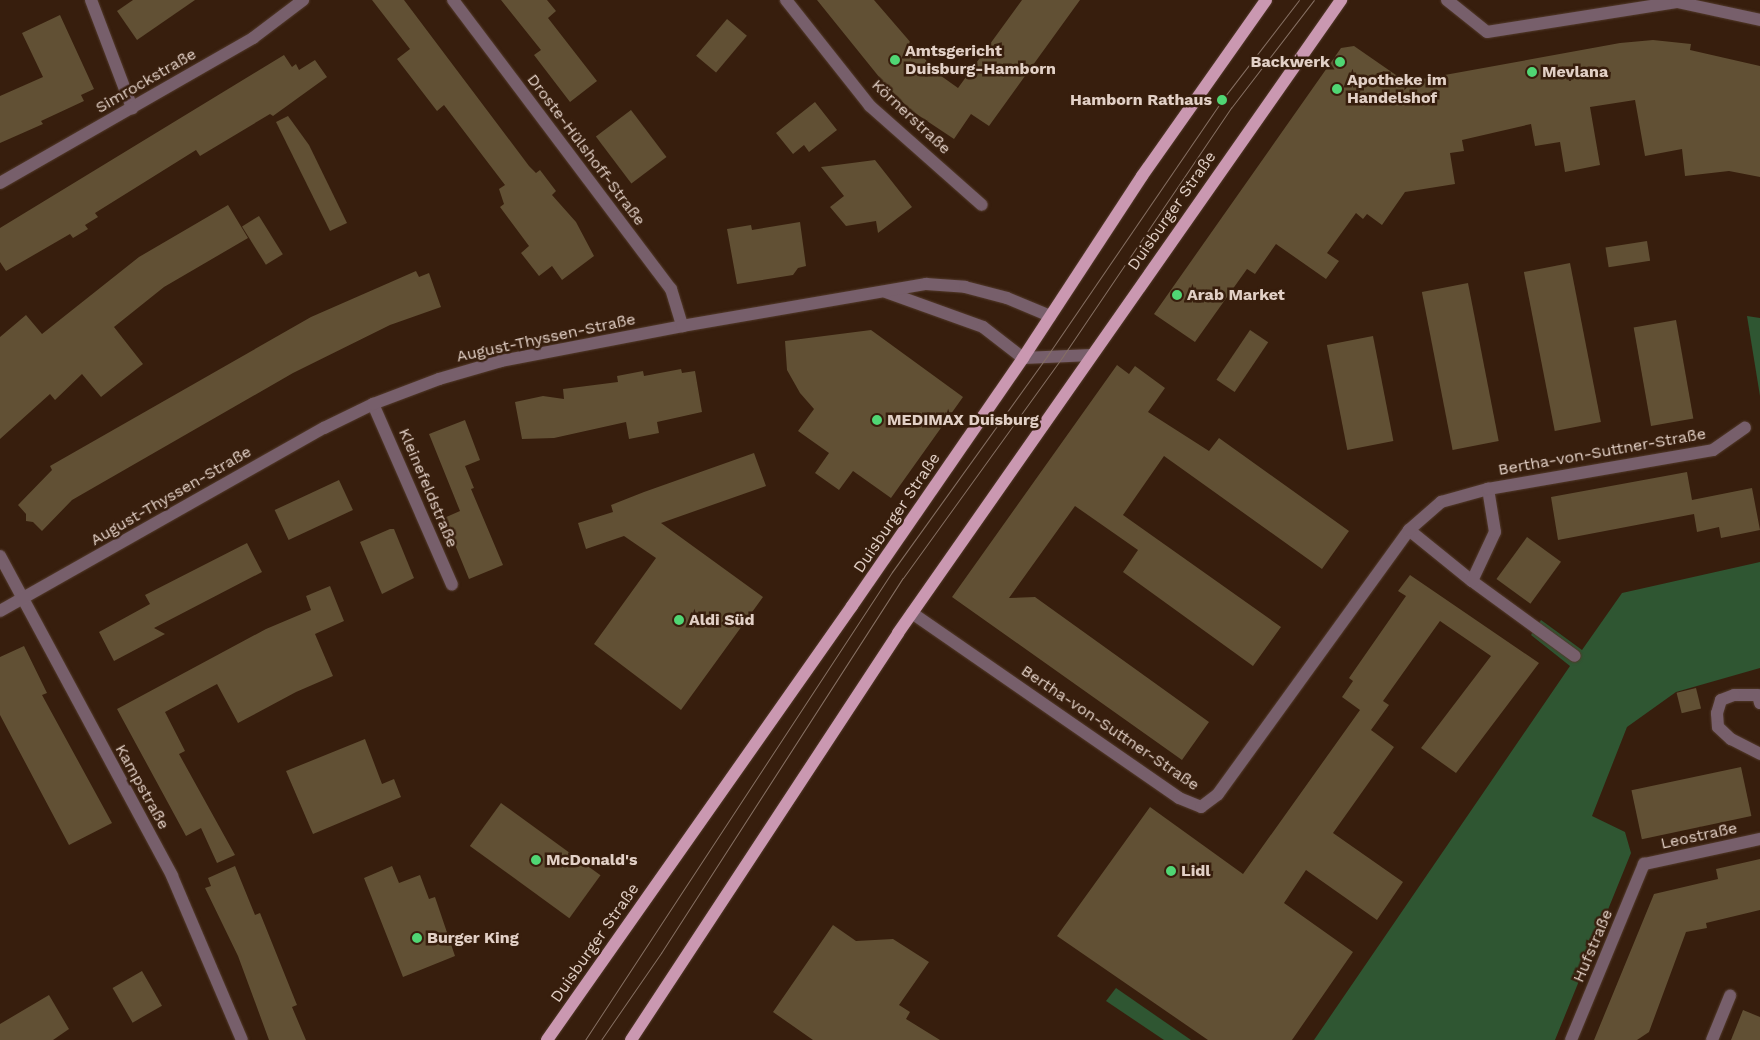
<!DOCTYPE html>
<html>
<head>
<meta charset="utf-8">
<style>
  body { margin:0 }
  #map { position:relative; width:1760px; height:1040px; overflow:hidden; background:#371e0d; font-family:"Work Sans",sans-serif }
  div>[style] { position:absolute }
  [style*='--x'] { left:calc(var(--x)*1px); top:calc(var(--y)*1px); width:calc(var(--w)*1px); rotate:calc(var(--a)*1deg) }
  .green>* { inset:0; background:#2f5632 }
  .building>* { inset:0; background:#615034; transform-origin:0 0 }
  .roads { filter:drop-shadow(0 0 1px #523a2b) drop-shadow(0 0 1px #523a2b) }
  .minor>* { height:12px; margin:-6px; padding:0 6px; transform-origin:6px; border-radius:6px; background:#775f6b }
  .major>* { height:12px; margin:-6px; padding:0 6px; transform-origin:6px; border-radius:6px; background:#ca98b1 }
  .tram>* { height:1px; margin:-0.5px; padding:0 0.5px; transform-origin:0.5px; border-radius:0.5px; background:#867063 }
  .dots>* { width:14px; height:14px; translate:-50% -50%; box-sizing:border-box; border:2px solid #371e0d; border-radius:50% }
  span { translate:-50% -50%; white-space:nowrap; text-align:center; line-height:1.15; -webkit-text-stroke:5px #371e0d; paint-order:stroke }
  .poi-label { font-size:16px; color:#e2d0c6; font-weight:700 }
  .left { translate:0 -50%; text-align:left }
  .right { translate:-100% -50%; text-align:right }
  .street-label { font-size:16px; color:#e2d0c6 }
</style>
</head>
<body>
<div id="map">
  <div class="green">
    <div style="clip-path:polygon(1747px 316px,1760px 318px,1760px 396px)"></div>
    <div style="clip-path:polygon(1760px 562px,1760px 668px,1676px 692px,1627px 727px,1592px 816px,1625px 832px,1631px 853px,1555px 1040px,1314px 1040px,1570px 666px,1531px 635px,1541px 620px,1582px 650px,1622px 593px)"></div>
    <div style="clip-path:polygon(1116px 988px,1191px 1040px,1164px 1040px,1106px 1001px)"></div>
  </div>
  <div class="building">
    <div style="clip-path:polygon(133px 0,195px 0,137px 40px,117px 11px)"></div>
    <div style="clip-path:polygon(372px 0,404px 0,529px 166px,536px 173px,540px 170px,556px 191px,552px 195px,576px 222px,594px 256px,562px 280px,552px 266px,539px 276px,521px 253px,529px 246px,500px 207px,504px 204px,499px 189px,505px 185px,444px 105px,437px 111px,397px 59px,410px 49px)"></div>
    <div style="clip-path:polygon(501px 0,547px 0,556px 11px,548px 18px,597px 81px,570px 102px,534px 55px,541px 50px)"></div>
    <div style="clip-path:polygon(817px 0,874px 0,937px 73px,958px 88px,1022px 0,1080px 0,989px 126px,971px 114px,954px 139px,912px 111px,888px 88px)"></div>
    <div style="clip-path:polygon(60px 15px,94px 89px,81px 95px,84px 101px,41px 121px,43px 124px,0 143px,0 96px,43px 77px,22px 33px)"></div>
    <div style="left:727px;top:19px;width:26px;height:48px;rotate:40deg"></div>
    <div style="clip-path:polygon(1653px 40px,1691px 44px,1690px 50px,1760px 66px,1760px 177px,1729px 171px,1685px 176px,1682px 149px,1645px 156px,1635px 100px,1590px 107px,1600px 165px,1565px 172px,1560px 142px,1535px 146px,1531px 124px,1462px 140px,1464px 151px,1450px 153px,1455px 184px,1405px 192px,1382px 225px,1367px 214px,1363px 219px,1356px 213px,1327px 253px,1339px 261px,1326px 279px,1276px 244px,1255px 274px,1247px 269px,1195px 342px,1154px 314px,1341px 48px,1354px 46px,1406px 82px,1620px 43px)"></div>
    <div style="clip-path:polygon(284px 55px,292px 67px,296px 64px,299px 70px,315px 60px,327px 77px,273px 116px,270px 114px,200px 156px,196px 150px,95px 213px,98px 217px,85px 225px,88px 229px,73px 238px,70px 234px,6px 271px,0 262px,0 228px)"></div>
    <div style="clip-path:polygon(815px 102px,837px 130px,809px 152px,804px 145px,793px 154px,776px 133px)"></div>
    <div style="left:631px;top:110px;width:59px;height:44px;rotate:53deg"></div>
    <div style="clip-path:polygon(288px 116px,309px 145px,347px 223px,330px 231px,276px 122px)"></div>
    <div style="clip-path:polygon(875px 160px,912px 207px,878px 233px,876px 221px,846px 226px,830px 207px,844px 196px,821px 167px)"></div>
    <div style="clip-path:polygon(228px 205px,248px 238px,164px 287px,114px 327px,143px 364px,101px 397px,82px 374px,55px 400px,50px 394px,0 439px,0 337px,26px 315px,42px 334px,139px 257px)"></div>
    <div style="left:259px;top:216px;width:45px;height:20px;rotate:58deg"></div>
    <div style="clip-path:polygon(800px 222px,806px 266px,798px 268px,793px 275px,737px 284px,727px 229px,751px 225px,752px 230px)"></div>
    <div style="left:1647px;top:241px;width:20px;height:42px;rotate:81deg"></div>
    <div style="left:1570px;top:263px;width:162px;height:47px;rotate:79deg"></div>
    <div style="clip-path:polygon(416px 271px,419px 277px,429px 273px,441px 307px,390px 325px,293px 373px,72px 500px,42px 531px,33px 522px,26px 521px,26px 514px,18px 505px,52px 470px,50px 466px,311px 317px)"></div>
    <div style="left:1468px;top:283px;width:161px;height:47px;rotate:79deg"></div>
    <div style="left:1676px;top:320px;width:100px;height:43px;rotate:80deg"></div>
    <div style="clip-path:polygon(871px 330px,963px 397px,891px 498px,853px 471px,839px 490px,815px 473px,829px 453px,798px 431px,814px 409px,800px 393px,787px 370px,785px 341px)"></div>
    <div style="left:1250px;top:330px;width:22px;height:60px;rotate:34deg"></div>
    <div style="left:1373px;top:336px;width:107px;height:47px;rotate:79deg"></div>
    <div style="clip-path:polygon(1117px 365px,1129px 374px,1135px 366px,1165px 388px,1148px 412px,1209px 451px,1219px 438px,1349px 531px,1322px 569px,1164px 456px,1123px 515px,1281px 627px,1253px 666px,1123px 572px,1138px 550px,1075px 506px,1009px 598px,1035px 597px,1209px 722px,1182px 760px,952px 597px)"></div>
    <div style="clip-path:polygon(681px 369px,682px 373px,695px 371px,702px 412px,657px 422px,659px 433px,629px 439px,626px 422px,554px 438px,522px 439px,515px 402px,543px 396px,564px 399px,563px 389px,618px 382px,617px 376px,643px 371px,644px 376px)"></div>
    <div style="clip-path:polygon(465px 420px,480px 460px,465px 466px,474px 488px,471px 489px,503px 565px,469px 579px,444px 518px,460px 511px,429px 434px)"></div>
    <div style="clip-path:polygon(754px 453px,766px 486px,661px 523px,763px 597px,681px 710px,594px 644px,656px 558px,624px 536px,586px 549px,578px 523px,613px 512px,611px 505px,644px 492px)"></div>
    <div style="clip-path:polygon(1687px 472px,1692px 500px,1752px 488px,1760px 530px,1721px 538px,1719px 527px,1697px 532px,1694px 514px,1558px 540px,1551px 497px)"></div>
    <div style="left:339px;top:480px;width:33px;height:71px;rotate:65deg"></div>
    <div style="clip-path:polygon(390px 529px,394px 529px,414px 578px,382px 594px,360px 542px)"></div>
    <div style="left:1527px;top:537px;width:42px;height:52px;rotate:36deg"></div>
    <div style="clip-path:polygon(247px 543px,262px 572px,154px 628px,165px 634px,114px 661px,99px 632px,150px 604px,145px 595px)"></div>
    <div style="clip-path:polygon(1410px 575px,1539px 663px,1456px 773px,1421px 748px,1491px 656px,1440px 621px,1383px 701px,1389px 705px,1371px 730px,1394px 747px,1333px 833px,1403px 882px,1377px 920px,1306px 870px,1284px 903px,1353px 952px,1292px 1040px,1208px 1040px,1057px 936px,1150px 807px,1243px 874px,1360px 710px,1342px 697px,1353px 681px,1349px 678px,1406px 596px,1398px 591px)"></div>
    <div style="clip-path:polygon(330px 586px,344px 621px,315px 634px,333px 676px,296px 692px,238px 723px,217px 684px,165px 712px,185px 751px,179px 754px,235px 855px,217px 863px,201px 828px,186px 836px,117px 709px,266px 629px,311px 610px,306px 596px)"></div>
    <div style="clip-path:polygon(24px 646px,47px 693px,42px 695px,112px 823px,69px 845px,0 715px,0 657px)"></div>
    <div style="left:1696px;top:688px;width:21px;height:20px;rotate:76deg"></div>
    <div style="clip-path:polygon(365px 739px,382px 784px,394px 779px,401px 797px,313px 834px,286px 771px)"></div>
    <div style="left:1741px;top:767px;width:50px;height:112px;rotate:78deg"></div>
    <div style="left:501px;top:803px;width:123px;height:53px;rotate:36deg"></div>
    <div style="clip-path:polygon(1760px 859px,1760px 910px,1706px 923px,1707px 928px,1686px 932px,1649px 1032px,1637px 1040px,1594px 1040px,1654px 894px,1718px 879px,1716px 869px)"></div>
    <div style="clip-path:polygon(235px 866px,255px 915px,260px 913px,297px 1005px,292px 1007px,306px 1040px,269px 1040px,238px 956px,205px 888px,211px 886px,208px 878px)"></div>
    <div style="clip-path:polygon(392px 866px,399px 883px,420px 875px,429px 899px,435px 897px,455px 956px,403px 977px,364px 878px)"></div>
    <div style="clip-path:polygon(833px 925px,856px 941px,893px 939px,929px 962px,899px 1005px,910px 1012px,906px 1019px,940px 1040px,813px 1040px,773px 1012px)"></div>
    <div style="left:142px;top:971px;width:40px;height:34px;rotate:60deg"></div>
    <div style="clip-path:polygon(49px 995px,69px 1029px,53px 1040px,0 1040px,0 1024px)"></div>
    <div style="clip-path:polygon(1743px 1010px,1760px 1017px,1760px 1040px,1731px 1040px)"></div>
  </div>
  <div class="roads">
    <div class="minor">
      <div style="--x:91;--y:0;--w:116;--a:69.2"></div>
      <div style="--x:453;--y:0;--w:362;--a:53"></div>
      <div style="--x:671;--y:289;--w:39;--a:73"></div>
      <div style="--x:786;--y:0;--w:135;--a:51.6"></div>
      <div style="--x:870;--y:106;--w:149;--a:41.5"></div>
      <div style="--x:1447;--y:0;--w:51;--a:38.7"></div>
      <div style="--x:1487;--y:32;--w:192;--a:-9"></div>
      <div style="--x:1677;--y:2;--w:85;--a:12.2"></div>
      <div style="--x:0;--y:183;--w:292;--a:-29.8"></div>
      <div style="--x:253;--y:38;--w:63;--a:-37.2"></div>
      <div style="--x:886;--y:292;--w:103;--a:19.8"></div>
      <div style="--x:983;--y:327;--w:51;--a:37.8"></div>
      <div style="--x:1023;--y:358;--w:69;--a:-2.5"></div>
      <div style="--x:373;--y:404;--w:197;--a:66.4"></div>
      <div style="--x:1409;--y:530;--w:81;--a:39"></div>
      <div style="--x:1472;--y:581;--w:127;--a:36.1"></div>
      <div style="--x:0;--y:556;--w:363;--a:61.7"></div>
      <div style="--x:172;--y:876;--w:178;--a:66.9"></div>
      <div style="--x:1472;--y:581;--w:54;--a:-64.9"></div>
      <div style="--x:1495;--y:532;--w:44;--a:-99.2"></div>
      <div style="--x:0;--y:611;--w:372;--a:-29.5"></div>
      <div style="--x:324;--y:428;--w:55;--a:-26.1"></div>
      <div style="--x:373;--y:404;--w:71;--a:-20.7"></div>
      <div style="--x:439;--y:379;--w:65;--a:-16.2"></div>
      <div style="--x:501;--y:361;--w:184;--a:-10.9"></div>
      <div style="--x:682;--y:326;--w:248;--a:-9.8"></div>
      <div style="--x:926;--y:284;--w:39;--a:4"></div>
      <div style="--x:965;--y:287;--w:43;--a:14.7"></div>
      <div style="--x:1007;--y:298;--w:47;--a:22.7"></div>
      <div style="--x:912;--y:613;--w:325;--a:34.7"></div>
      <div style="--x:1179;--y:798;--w:24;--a:22"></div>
      <div style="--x:1201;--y:807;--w:21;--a:-37"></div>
      <div style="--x:1218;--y:794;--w:326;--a:-54.1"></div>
      <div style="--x:1409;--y:530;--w:43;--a:-41.2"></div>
      <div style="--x:1441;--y:502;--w:49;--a:-15.5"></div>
      <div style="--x:1488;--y:489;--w:228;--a:-9.8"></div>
      <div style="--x:1713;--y:450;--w:39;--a:-35"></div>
      <div style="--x:1760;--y:703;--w:8;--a:-104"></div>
      <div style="--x:1758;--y:695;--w:24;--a:180"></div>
      <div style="--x:1734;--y:695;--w:14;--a:159"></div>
      <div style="--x:1721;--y:700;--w:14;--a:107"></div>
      <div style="--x:1717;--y:713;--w:14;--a:86"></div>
      <div style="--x:1718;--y:727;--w:18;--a:43"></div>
      <div style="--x:1731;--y:739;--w:33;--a:27"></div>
      <div style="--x:1571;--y:1040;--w:191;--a:-67.5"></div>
      <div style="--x:1644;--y:864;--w:119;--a:-12.2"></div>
      <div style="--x:1712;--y:1040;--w:48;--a:-67.8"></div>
    </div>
    <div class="major">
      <div style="--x:547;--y:1040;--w:530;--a:-54.9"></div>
      <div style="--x:852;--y:606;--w:301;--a:-55.4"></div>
      <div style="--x:1023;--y:358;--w:217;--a:-56.8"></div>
      <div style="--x:1142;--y:176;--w:215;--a:-54.8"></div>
      <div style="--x:631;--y:1040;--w:487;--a:-56.7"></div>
      <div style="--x:898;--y:633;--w:773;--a:-55.01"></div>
    </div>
  </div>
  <div class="tram">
    <div style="--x:585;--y:1040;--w:560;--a:-56.74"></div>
    <div style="--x:892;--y:572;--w:266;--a:-54.3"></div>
    <div style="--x:1047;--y:356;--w:310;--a:-55.6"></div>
    <div style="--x:1222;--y:100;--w:126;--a:-52.4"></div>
    <div style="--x:601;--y:1040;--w:106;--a:-55.4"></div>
    <div style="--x:661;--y:953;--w:446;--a:-57.2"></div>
    <div style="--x:903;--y:578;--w:274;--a:-54.2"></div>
    <div style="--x:1063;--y:356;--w:300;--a:-55.9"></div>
    <div style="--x:1231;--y:108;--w:136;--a:-52.5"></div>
  </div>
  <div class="dots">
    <div style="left:895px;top:60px;background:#50d674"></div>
    <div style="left:1340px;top:62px;background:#50d674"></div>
    <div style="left:1532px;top:72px;background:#50d674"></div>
    <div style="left:1337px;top:89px;background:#50d674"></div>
    <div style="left:1222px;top:100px;background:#50d674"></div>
    <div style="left:1177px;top:295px;background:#50d674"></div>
    <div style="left:877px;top:420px;background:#50d674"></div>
    <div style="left:679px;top:620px;background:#50d674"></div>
    <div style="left:536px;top:860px;background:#50d674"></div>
    <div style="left:1171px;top:871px;background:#50d674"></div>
    <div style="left:417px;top:938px;background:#50d674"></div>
  </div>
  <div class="poi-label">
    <span class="left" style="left:905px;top:60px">Amtsgericht<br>Duisburg-Hamborn</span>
    <span class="right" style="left:1330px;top:62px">Backwerk</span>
    <span class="left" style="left:1542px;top:72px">Mevlana</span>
    <span class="left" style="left:1347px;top:89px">Apotheke im<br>Handelshof</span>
    <span class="right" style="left:1212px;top:100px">Hamborn Rathaus</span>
    <span class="left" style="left:1187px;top:295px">Arab Market</span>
    <span class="left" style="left:887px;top:420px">MEDIMAX Duisburg</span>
    <span class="left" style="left:689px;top:620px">Aldi Süd</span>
    <span class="left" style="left:546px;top:860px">McDonald's</span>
    <span class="left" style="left:1181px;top:871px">Lidl</span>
    <span class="left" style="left:427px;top:938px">Burger King</span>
  </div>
  <div class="street-label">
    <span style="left:146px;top:81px;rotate:-30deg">Simrockstraße</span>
    <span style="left:911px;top:117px;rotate:43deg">Körnerstraße</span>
    <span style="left:586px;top:150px;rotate:53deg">Droste-Hülshoff-Straße</span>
    <span style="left:1172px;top:211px;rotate:-55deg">Duisburger Straße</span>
    <span style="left:546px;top:338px;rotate:-12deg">August-Thyssen-Straße</span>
    <span style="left:1602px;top:452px;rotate:-10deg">Bertha-von-Suttner-Straße</span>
    <span style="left:428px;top:488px;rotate:67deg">Kleinefeldstraße</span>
    <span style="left:171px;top:496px;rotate:-30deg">August-Thyssen-Straße</span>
    <span style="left:897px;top:513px;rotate:-56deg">Duisburger Straße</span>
    <span style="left:1110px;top:728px;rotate:34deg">Bertha-von-Suttner-Straße</span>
    <span style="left:142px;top:787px;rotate:61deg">Kampstraße</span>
    <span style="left:1699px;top:836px;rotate:-12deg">Leostraße</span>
    <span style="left:595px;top:943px;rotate:-55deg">Duisburger Straße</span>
    <span style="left:1593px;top:946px;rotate:-67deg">Hufstraße</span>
  </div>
</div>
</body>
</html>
